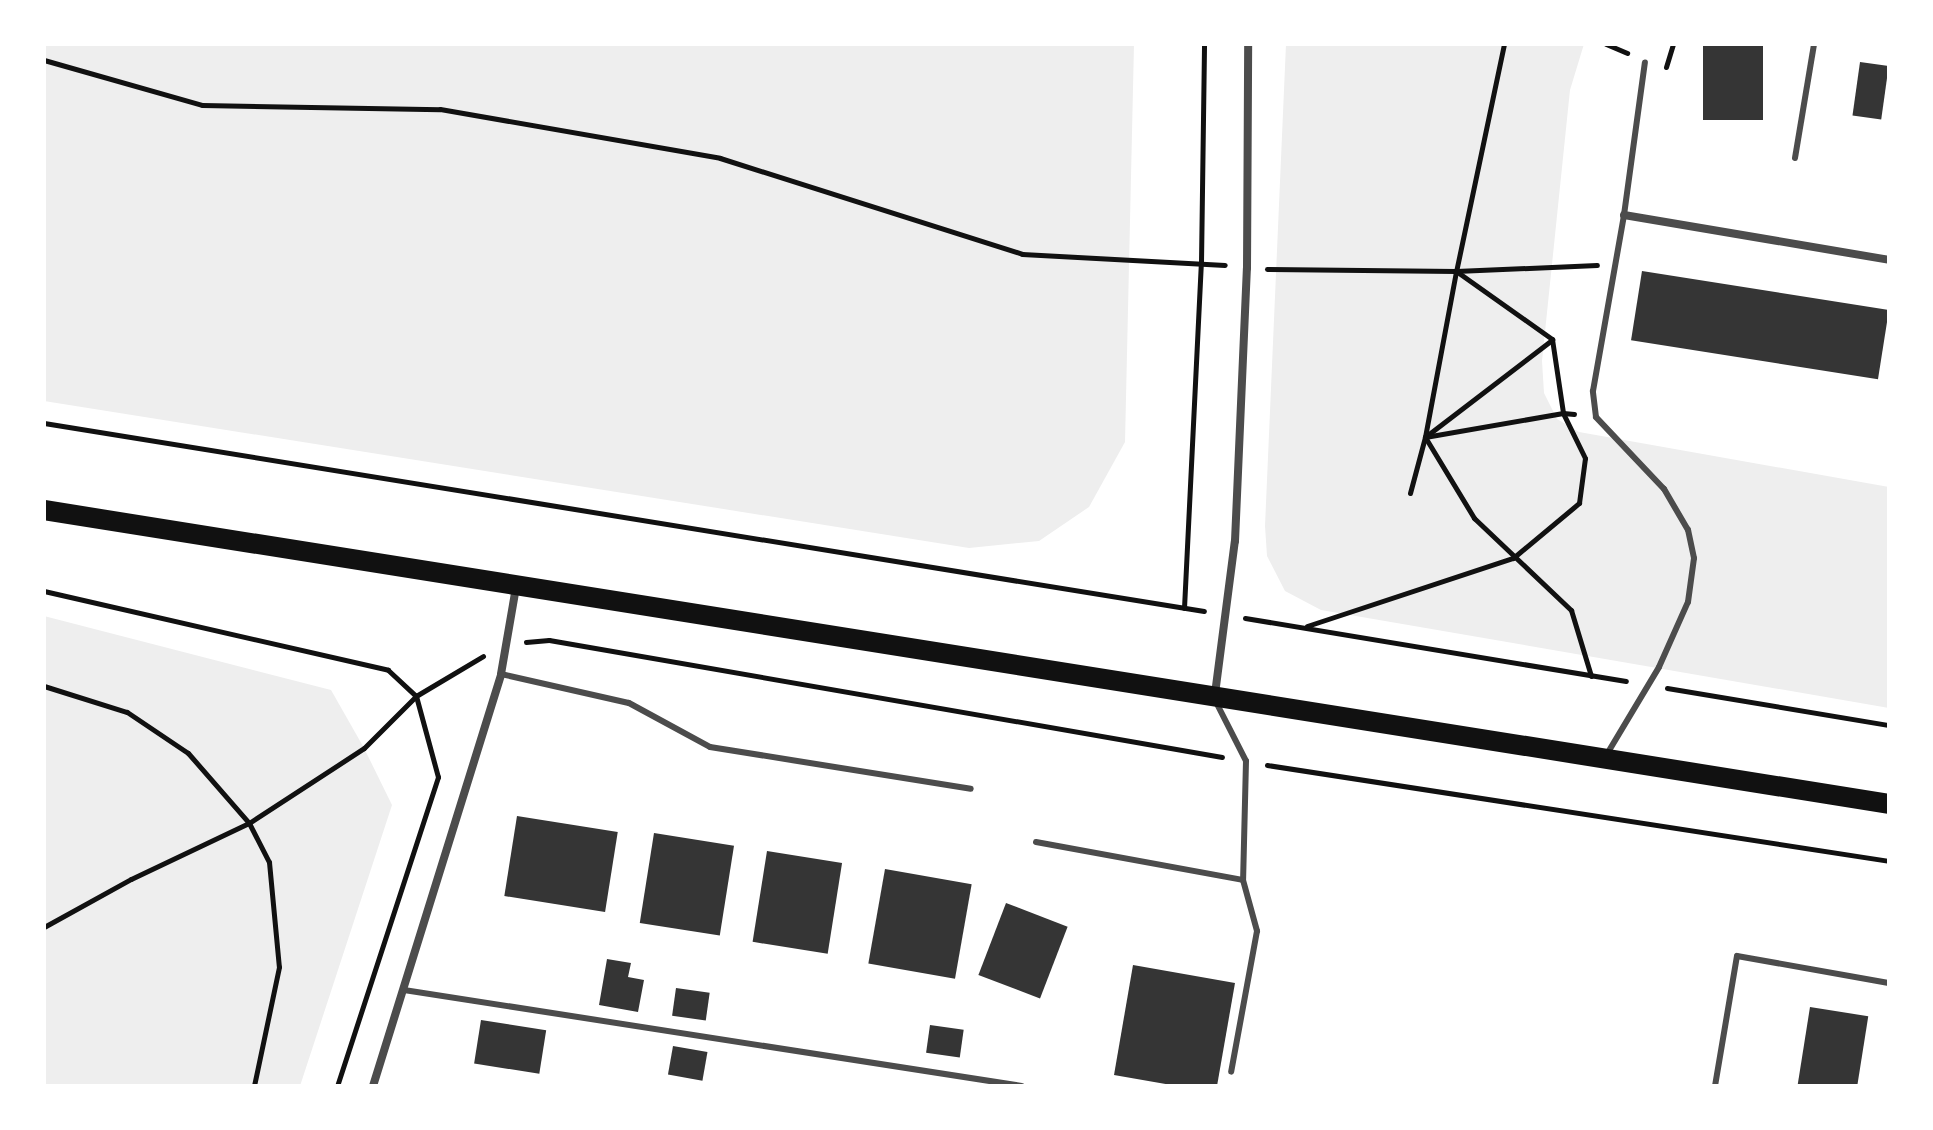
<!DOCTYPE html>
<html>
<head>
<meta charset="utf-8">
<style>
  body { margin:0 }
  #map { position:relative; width:1933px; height:1130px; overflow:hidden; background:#fff; font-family:Lato,sans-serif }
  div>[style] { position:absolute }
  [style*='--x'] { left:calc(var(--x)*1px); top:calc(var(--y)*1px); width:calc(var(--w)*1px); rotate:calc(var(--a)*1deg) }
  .green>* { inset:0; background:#eee }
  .building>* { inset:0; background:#353535; transform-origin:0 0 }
  .path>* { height:5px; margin:-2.5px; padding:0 2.5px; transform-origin:2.5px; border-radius:2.5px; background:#111 }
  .service>* { height:6px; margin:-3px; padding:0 3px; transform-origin:3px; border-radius:3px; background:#4c4c4c }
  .minor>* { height:8px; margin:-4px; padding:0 4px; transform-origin:4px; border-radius:4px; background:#4c4c4c }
  .primary>* { height:20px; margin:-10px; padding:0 10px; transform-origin:10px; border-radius:10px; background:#111 }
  span { translate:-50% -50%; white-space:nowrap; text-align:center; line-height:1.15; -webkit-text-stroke:8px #fff; paint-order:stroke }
  .frame { position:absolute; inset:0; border:46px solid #fff; pointer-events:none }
</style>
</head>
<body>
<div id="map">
  <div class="green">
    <div style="clip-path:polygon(44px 44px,1134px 44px,1125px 442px,1089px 507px,1039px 541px,969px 548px,44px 401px)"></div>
    <div style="clip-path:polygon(1286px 44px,1584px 44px,1570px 90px,1542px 361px,1544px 393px,1557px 419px,1579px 432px,1889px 487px,1889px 708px,1321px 610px,1285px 591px,1267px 556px,1265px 526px)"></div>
    <div style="clip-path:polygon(44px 616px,331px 690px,364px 748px,392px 805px,300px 1086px,44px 1086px)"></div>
  </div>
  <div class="building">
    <div style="left:1703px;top:44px;width:60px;height:76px"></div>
    <div style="left:1860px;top:62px;width:29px;height:54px;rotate:8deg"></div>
    <div style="left:1642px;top:271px;width:250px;height:70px;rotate:9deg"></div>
    <div style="left:517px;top:816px;width:102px;height:81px;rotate:9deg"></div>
    <div style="left:654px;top:833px;width:81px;height:91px;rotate:9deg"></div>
    <div style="left:767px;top:851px;width:76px;height:92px;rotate:9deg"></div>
    <div style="left:885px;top:869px;width:88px;height:96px;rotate:10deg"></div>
    <div style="left:1006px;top:903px;width:66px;height:77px;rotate:21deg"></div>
    <div style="clip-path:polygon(607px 959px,631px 963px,628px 977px,644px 980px,638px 1012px,599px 1005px)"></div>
    <div style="clip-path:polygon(1133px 965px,1235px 983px,1217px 1086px,1177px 1086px,1114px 1075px)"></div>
    <div style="left:676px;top:988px;width:34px;height:28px;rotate:8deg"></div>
    <div style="left:1810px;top:1007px;width:59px;height:80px;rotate:9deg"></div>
    <div style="left:481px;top:1020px;width:66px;height:44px;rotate:9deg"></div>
    <div style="left:930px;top:1025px;width:34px;height:28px;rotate:8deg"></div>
    <div style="left:673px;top:1046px;width:35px;height:29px;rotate:10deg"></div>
  </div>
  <div class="path">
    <div style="--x:1504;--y:44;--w:232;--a:101.9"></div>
    <div style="--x:1456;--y:271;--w:118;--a:35.3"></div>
    <div style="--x:1552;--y:339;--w:75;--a:81.5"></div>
    <div style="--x:1563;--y:413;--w:11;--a:5"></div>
    <div style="--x:1606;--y:44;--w:23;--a:23"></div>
    <div style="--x:44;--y:60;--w:164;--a:15.9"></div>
    <div style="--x:202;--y:105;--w:238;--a:1"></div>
    <div style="--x:440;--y:109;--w:284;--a:9.9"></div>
    <div style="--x:720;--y:158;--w:317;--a:17.6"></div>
    <div style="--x:1022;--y:254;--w:203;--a:3.1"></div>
    <div style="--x:1666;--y:67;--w:24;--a:-73"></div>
    <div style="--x:1267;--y:269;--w:189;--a:0.6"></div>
    <div style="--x:1456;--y:271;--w:141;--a:-2.4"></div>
    <div style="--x:44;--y:423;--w:1175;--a:9.21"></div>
    <div style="--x:1425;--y:437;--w:95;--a:58.8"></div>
    <div style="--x:1474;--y:518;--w:134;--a:43.5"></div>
    <div style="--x:1571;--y:610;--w:69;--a:73.1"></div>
    <div style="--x:1410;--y:493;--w:58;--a:-75"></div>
    <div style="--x:1425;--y:437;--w:160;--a:-37.4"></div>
    <div style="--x:44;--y:591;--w:353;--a:12.9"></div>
    <div style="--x:388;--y:670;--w:38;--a:43"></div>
    <div style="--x:416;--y:696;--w:84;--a:74.8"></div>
    <div style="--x:438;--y:777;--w:325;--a:108.1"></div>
    <div style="--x:1184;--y:608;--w:346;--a:-87.2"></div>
    <div style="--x:1201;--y:262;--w:218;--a:-89.2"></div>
    <div style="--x:1245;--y:618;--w:386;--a:9.4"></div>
    <div style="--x:1307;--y:626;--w:217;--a:-18.3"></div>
    <div style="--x:1513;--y:558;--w:86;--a:-39.8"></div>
    <div style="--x:1579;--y:503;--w:45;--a:-82.4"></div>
    <div style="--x:1585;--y:458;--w:50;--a:-116.1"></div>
    <div style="--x:1563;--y:413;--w:140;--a:170.1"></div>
    <div style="--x:1425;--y:437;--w:169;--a:-79.4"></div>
    <div style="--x:526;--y:642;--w:23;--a:-5"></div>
    <div style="--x:549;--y:640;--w:683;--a:9.86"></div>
    <div style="--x:44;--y:686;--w:87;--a:17.4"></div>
    <div style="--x:127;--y:712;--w:73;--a:33.9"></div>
    <div style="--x:188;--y:753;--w:93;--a:48.9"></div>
    <div style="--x:249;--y:823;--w:44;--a:62.9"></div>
    <div style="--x:269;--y:862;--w:105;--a:84.6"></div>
    <div style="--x:279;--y:967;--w:122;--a:101.9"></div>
    <div style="--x:1667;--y:688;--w:225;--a:9.5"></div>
    <div style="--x:1267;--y:765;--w:629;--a:8.77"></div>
    <div style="--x:44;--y:927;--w:99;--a:-28.9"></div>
    <div style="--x:131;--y:879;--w:131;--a:-25.4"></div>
    <div style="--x:249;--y:823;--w:137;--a:-33.1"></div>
    <div style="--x:364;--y:748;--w:74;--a:-45"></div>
    <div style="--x:416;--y:696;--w:78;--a:-30.8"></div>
  </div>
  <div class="service">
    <div style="--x:1795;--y:158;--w:116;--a:-80.5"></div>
    <div style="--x:501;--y:674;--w:131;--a:12.8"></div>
    <div style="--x:629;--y:703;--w:92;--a:28.5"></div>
    <div style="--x:710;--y:747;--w:264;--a:9.1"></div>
    <div style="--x:1216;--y:702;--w:66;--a:63"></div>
    <div style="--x:1246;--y:761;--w:119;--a:91.4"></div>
    <div style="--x:1243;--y:880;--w:53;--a:74.6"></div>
    <div style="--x:1257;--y:931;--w:143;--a:100.4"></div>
    <div style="--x:1607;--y:754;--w:101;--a:-59.1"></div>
    <div style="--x:1659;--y:667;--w:71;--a:-66"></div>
    <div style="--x:1688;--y:602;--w:44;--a:-82.2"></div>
    <div style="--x:1694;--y:558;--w:29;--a:-102"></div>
    <div style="--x:1688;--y:530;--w:48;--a:-120.3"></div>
    <div style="--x:1664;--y:489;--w:99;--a:-133.4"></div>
    <div style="--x:1596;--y:417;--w:26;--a:-97"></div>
    <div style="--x:1593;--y:391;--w:179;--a:-80"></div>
    <div style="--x:1624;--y:215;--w:154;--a:-82.2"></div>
    <div style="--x:1036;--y:842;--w:210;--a:10.4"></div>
    <div style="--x:404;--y:990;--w:625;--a:8.83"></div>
    <div style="--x:1715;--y:1086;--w:132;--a:-80.4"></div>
    <div style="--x:1737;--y:956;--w:154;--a:10.1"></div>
  </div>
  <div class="minor">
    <div style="--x:1624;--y:215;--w:269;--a:9.6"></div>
    <div style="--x:1215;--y:694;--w:154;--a:-82.6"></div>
    <div style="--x:1235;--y:541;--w:273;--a:-87.5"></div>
    <div style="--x:1247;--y:268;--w:224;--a:-89.7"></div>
    <div style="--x:373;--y:1086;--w:431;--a:-72.7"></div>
    <div style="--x:501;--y:674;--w:88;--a:-80.2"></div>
  </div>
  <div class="primary">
    <div style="--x:44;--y:510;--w:1868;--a:9.05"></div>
  </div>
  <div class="frame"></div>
</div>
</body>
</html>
